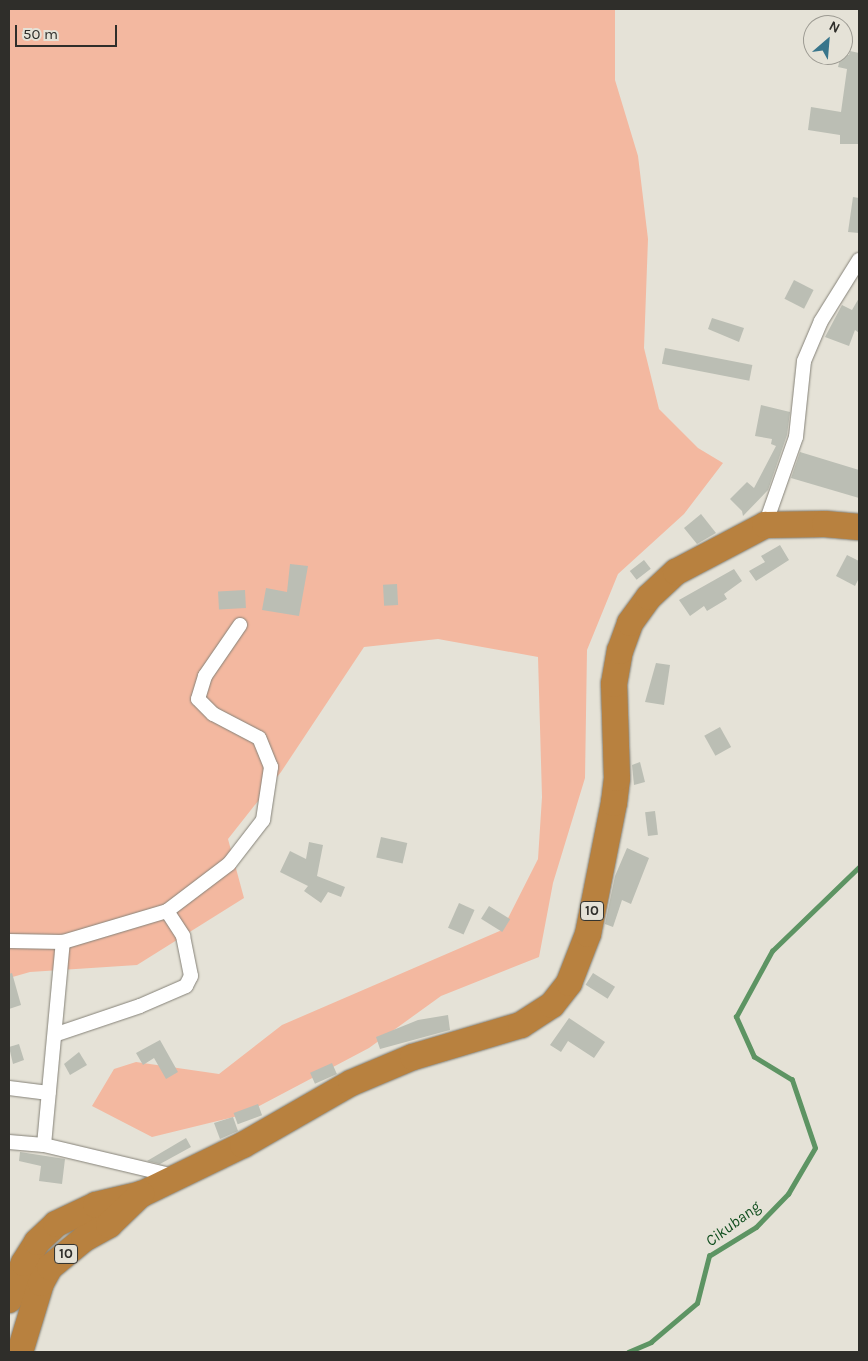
<!DOCTYPE html>
<html>
<head>
<meta charset="utf-8">
<style>
  body { margin:0 }
  #map { position:relative; width:868px; height:1361px; overflow:hidden; background:#e5e2d7; font-family:Karla,sans-serif }
  div>[style] { position:absolute }
  [style*='--x'] { left:calc(var(--x)*1px); top:calc(var(--y)*1px); width:calc(var(--w)*1px); rotate:calc(var(--a)*1deg) }
  .green>* { inset:0; background:#f3b8a0 }
  .stream>* { height:4.5px; margin:-2.25px; padding:0 2.25px; transform-origin:2.25px; border-radius:2.25px; background:#5d9463 }
  .building>* { inset:0; background:#bbbeb4; transform-origin:0 0 }
  .roads { filter:drop-shadow(0 0 1px #858278) drop-shadow(0 0 1px #858278) }
  .street>* { height:14px; margin:-7px; padding:0 7px; transform-origin:7px; border-radius:7px; background:#fff }
  .highway>* { height:26px; margin:-13px; padding:0 13px; transform-origin:13px; border-radius:13px; background:#b8813f }
  span { translate:-50% -50%; white-space:nowrap; text-align:center; line-height:1.15; -webkit-text-stroke:4px #e5e2d7; paint-order:stroke }
  .shield-label span { padding:1px 4px; background:#e5e2d7; border:1px solid; border-radius:4px; -webkit-text-stroke-width:0 }
  .shield-label { font-size:14px; color:#2f2e2a; font-weight:700 }
  .water-label { font-size:16px; color:#0f4d1d; font-style:italic }
  .frame { position:absolute; inset:0; border:10px solid #2f2e2a; pointer-events:none }
  .north { position:absolute; left:803px; top:15px; width:50px; height:50px; box-sizing:border-box; background:#e5e2d7; border:1px solid #9c9a92; border-radius:50%; rotate:27deg; font-size:14px; font-weight:700; line-height:20px; text-align:center; color:#2f2e2a }
  .north::after { content:''; display:block; margin:auto; width:18px; height:22px; background:#38758b; clip-path:polygon(50% 0,100% 100%,50% 72%,0 100%) }
  .scale { position:absolute; left:15px; top:25px; width:102px; height:22px; box-sizing:border-box; border:2px solid #2f2e2a; border-top:0; padding-left:6px; font-size:15px; line-height:18px; white-space:nowrap; color:#2f2e2a; -webkit-text-stroke:4px #e5e2d7; paint-order:stroke }
</style>
</head>
<body>
<div id="map">
  <div class="green">
    <div style="clip-path:polygon(9px 9px,615px 9px,615px 80px,638px 156px,648px 239px,644px 348px,659px 409px,698px 448px,723px 463px,684px 514px,618px 574px,587px 650px,585px 778px,553px 883px,539px 957px,441px 996px,369px 1048px,242px 1115px,152px 1137px,92px 1106px,114px 1069px,136px 1062px,219px 1074px,282px 1025px,502px 930px,538px 859px,542px 797px,538px 657px,438px 639px,364px 647px,281px 772px,228px 839px,244px 898px,137px 965px,30px 972px,9px 978px)"></div>
  </div>
  <div class="stream">
    <div style="--x:628;--y:1352;--w:25;--a:-23"></div>
    <div style="--x:651;--y:1342;--w:60;--a:-40.3"></div>
    <div style="--x:697;--y:1303;--w:49;--a:-75.7"></div>
    <div style="--x:709;--y:1256;--w:55;--a:-31.7"></div>
    <div style="--x:756;--y:1227;--w:46;--a:-45.9"></div>
    <div style="--x:788;--y:1194;--w:53;--a:-59.6"></div>
    <div style="--x:815;--y:1148;--w:72;--a:-108.7"></div>
    <div style="--x:792;--y:1080;--w:44;--a:-148.8"></div>
    <div style="--x:754;--y:1057;--w:44;--a:-114.2"></div>
    <div style="--x:736;--y:1017;--w:75;--a:-61.4"></div>
    <div style="--x:772;--y:951;--w:121;--a:-44"></div>
  </div>
  <div class="building">
    <div style="clip-path:polygon(850px 51px,859px 53px,859px 144px,840px 144px,840px 135px,808px 130px,811px 107px,841px 112px,847px 69px,838px 67px,841px 55px,849px 55px)"></div>
    <div style="clip-path:polygon(853px 197px,859px 198px,859px 233px,848px 232px)"></div>
    <div style="left:794px;top:280px;width:22px;height:21px;rotate:27deg"></div>
    <div style="clip-path:polygon(859px 298px,859px 333px,855px 330px,849px 346px,825px 337px,842px 305px,852px 310px)"></div>
    <div style="clip-path:polygon(712px 318px,744px 328px,739px 342px,708px 329px)"></div>
    <div style="left:665px;top:348px;width:89px;height:16px;rotate:11deg"></div>
    <div style="clip-path:polygon(761px 405px,790px 412px,787px 435px,768px 490px,743px 516px,742px 511px,730px 499px,747px 482px,754px 488px,776px 446px,771px 444px,772px 439px,755px 436px)"></div>
    <div style="clip-path:polygon(800px 452px,859px 470px,859px 498px,791px 478px)"></div>
    <div style="clip-path:polygon(701px 514px,716px 533px,697px 544px,684px 528px)"></div>
    <div style="clip-path:polygon(780px 545px,789px 560px,756px 581px,749px 571px,765px 562px,761px 556px)"></div>
    <div style="clip-path:polygon(847px 555px,859px 561px,859px 578px,855px 586px,836px 576px)"></div>
    <div style="left:644px;top:560px;width:11px;height:18px;rotate:52deg"></div>
    <div style="clip-path:polygon(290px 564px,308px 566px,299px 616px,262px 610px,266px 588px,287px 592px)"></div>
    <div style="clip-path:polygon(734px 569px,742px 581px,724px 594px,727px 599px,707px 611px,704px 606px,690px 616px,679px 600px)"></div>
    <div style="left:397px;top:584px;width:21px;height:14px;rotate:87deg"></div>
    <div style="left:245px;top:590px;width:18px;height:27px;rotate:87deg"></div>
    <div style="clip-path:polygon(656px 663px,670px 665px,664px 705px,645px 702px)"></div>
    <div style="left:720px;top:727px;width:23px;height:18px;rotate:61deg"></div>
    <div style="clip-path:polygon(640px 762px,645px 782px,634px 785px,632px 765px)"></div>
    <div style="left:655px;top:811px;width:24px;height:10px;rotate:83deg"></div>
    <div style="left:381px;top:837px;width:27px;height:21px;rotate:13deg"></div>
    <div style="clip-path:polygon(309px 842px,323px 845px,317px 876px,345px 887px,341px 897px,328px 892px,321px 903px,304px 891px,308px 886px,280px 872px,290px 851px,306px 859px)"></div>
    <div style="clip-path:polygon(627px 848px,649px 858px,631px 904px,622px 900px,613px 927px,605px 924px,615px 876px)"></div>
    <div style="left:459px;top:903px;width:17px;height:27px;rotate:24deg"></div>
    <div style="left:489px;top:906px;width:25px;height:15px;rotate:32deg"></div>
    <div style="clip-path:polygon(12px 973px,21px 1005px,9px 1009px,9px 974px)"></div>
    <div style="left:593px;top:973px;width:26px;height:14px;rotate:32deg"></div>
    <div style="clip-path:polygon(448px 1015px,450px 1030px,380px 1049px,376px 1037px,418px 1020px)"></div>
    <div style="clip-path:polygon(569px 1018px,605px 1042px,594px 1058px,568px 1041px,561px 1052px,550px 1045px)"></div>
    <div style="clip-path:polygon(160px 1040px,178px 1072px,166px 1079px,154px 1058px,143px 1065px,136px 1053px)"></div>
    <div style="clip-path:polygon(19px 1044px,24px 1060px,13px 1064px,9px 1047px)"></div>
    <div style="clip-path:polygon(79px 1052px,87px 1065px,70px 1075px,64px 1064px)"></div>
    <div style="left:332px;top:1063px;width:12px;height:24px;rotate:66deg"></div>
    <div style="left:258px;top:1104px;width:12px;height:26px;rotate:70deg"></div>
    <div style="clip-path:polygon(233px 1117px,238px 1131px,220px 1139px,214px 1123px)"></div>
    <div style="clip-path:polygon(186px 1138px,191px 1147px,160px 1164px,147px 1161px)"></div>
    <div style="clip-path:polygon(20px 1152px,65px 1159px,62px 1184px,39px 1181px,41px 1166px,19px 1161px)"></div>
  </div>
  <div class="roads">
    <div class="street">
      <div style="--x:765;--y:525;--w:93;--a:-70.6"></div>
      <div style="--x:796;--y:437;--w:76;--a:-84"></div>
      <div style="--x:804;--y:361;--w:43;--a:-67"></div>
      <div style="--x:821;--y:321;--w:72;--a:-58.1"></div>
      <div style="--x:167;--y:911;--w:78;--a:-37.2"></div>
      <div style="--x:229;--y:864;--w:56;--a:-52.3"></div>
      <div style="--x:263;--y:820;--w:54;--a:-81.4"></div>
      <div style="--x:271;--y:767;--w:31;--a:-112"></div>
      <div style="--x:259;--y:738;--w:52;--a:-152.4"></div>
      <div style="--x:213;--y:714;--w:21;--a:-135"></div>
      <div style="--x:198;--y:699;--w:24;--a:-73"></div>
      <div style="--x:205;--y:676;--w:62;--a:-55.5"></div>
      <div style="--x:9;--y:941;--w:54;--a:1.1"></div>
      <div style="--x:63;--y:942;--w:109;--a:-16.6"></div>
      <div style="--x:167;--y:911;--w:30;--a:57"></div>
      <div style="--x:183;--y:936;--w:41;--a:78.7"></div>
      <div style="--x:191;--y:976;--w:11;--a:117"></div>
      <div style="--x:186;--y:986;--w:50;--a:156.5"></div>
      <div style="--x:140;--y:1006;--w:88;--a:161.4"></div>
      <div style="--x:9;--y:1088;--w:40;--a:7.1"></div>
      <div style="--x:9;--y:1142;--w:35;--a:5"></div>
      <div style="--x:44;--y:1145;--w:134;--a:13.4"></div>
      <div style="--x:44;--y:1145;--w:204;--a:-84.7"></div>
    </div>
    <div class="highway">
      <div style="--x:9;--y:1300;--w:40;--a:-68"></div>
      <div style="--x:24;--y:1263;--w:25;--a:-58"></div>
      <div style="--x:37;--y:1242;--w:26;--a:-43"></div>
      <div style="--x:56;--y:1224;--w:44;--a:-25.4"></div>
      <div style="--x:96;--y:1205;--w:47;--a:-13.4"></div>
      <div style="--x:142;--y:1194;--w:112;--a:-25.9"></div>
      <div style="--x:243;--y:1145;--w:125;--a:-29.9"></div>
      <div style="--x:351;--y:1083;--w:67;--a:-22.8"></div>
      <div style="--x:413;--y:1057;--w:113;--a:-16.5"></div>
      <div style="--x:521;--y:1025;--w:37;--a:-33"></div>
      <div style="--x:552;--y:1005;--w:28;--a:-52"></div>
      <div style="--x:569;--y:983;--w:53;--a:-68.8"></div>
      <div style="--x:588;--y:934;--w:134;--a:-78.8"></div>
      <div style="--x:614;--y:803;--w:25;--a:-83"></div>
      <div style="--x:617;--y:778;--w:94;--a:-91.8"></div>
      <div style="--x:614;--y:684;--w:34;--a:-80"></div>
      <div style="--x:620;--y:651;--w:30;--a:-70"></div>
      <div style="--x:630;--y:623;--w:32;--a:-54"></div>
      <div style="--x:649;--y:597;--w:37;--a:-43"></div>
      <div style="--x:676;--y:572;--w:101;--a:-27.8"></div>
      <div style="--x:765;--y:525;--w:60;--a:-1"></div>
      <div style="--x:825;--y:524;--w:34;--a:5"></div>
      <div style="--x:20;--y:1352;--w:72;--a:-73.1"></div>
      <div style="--x:41;--y:1283;--w:18;--a:-61"></div>
      <div style="--x:50;--y:1267;--w:44;--a:-39.5"></div>
      <div style="--x:84;--y:1239;--w:29;--a:-29"></div>
      <div style="--x:109;--y:1225;--w:45;--a:-44.1"></div>
    </div>
  </div>
  <div class="shield-label">
    <span style="left:592px;top:911px">10</span>
    <span style="left:66px;top:1254px">10</span>
  </div>
  <div class="water-label">
    <span style="left:733px;top:1224px;rotate:-37deg">Cikubang</span>
  </div>
  <div class="frame"></div>
  <div class="north">N</div>
  <div class="scale">50 m</div>
</div>
</body>
</html>
